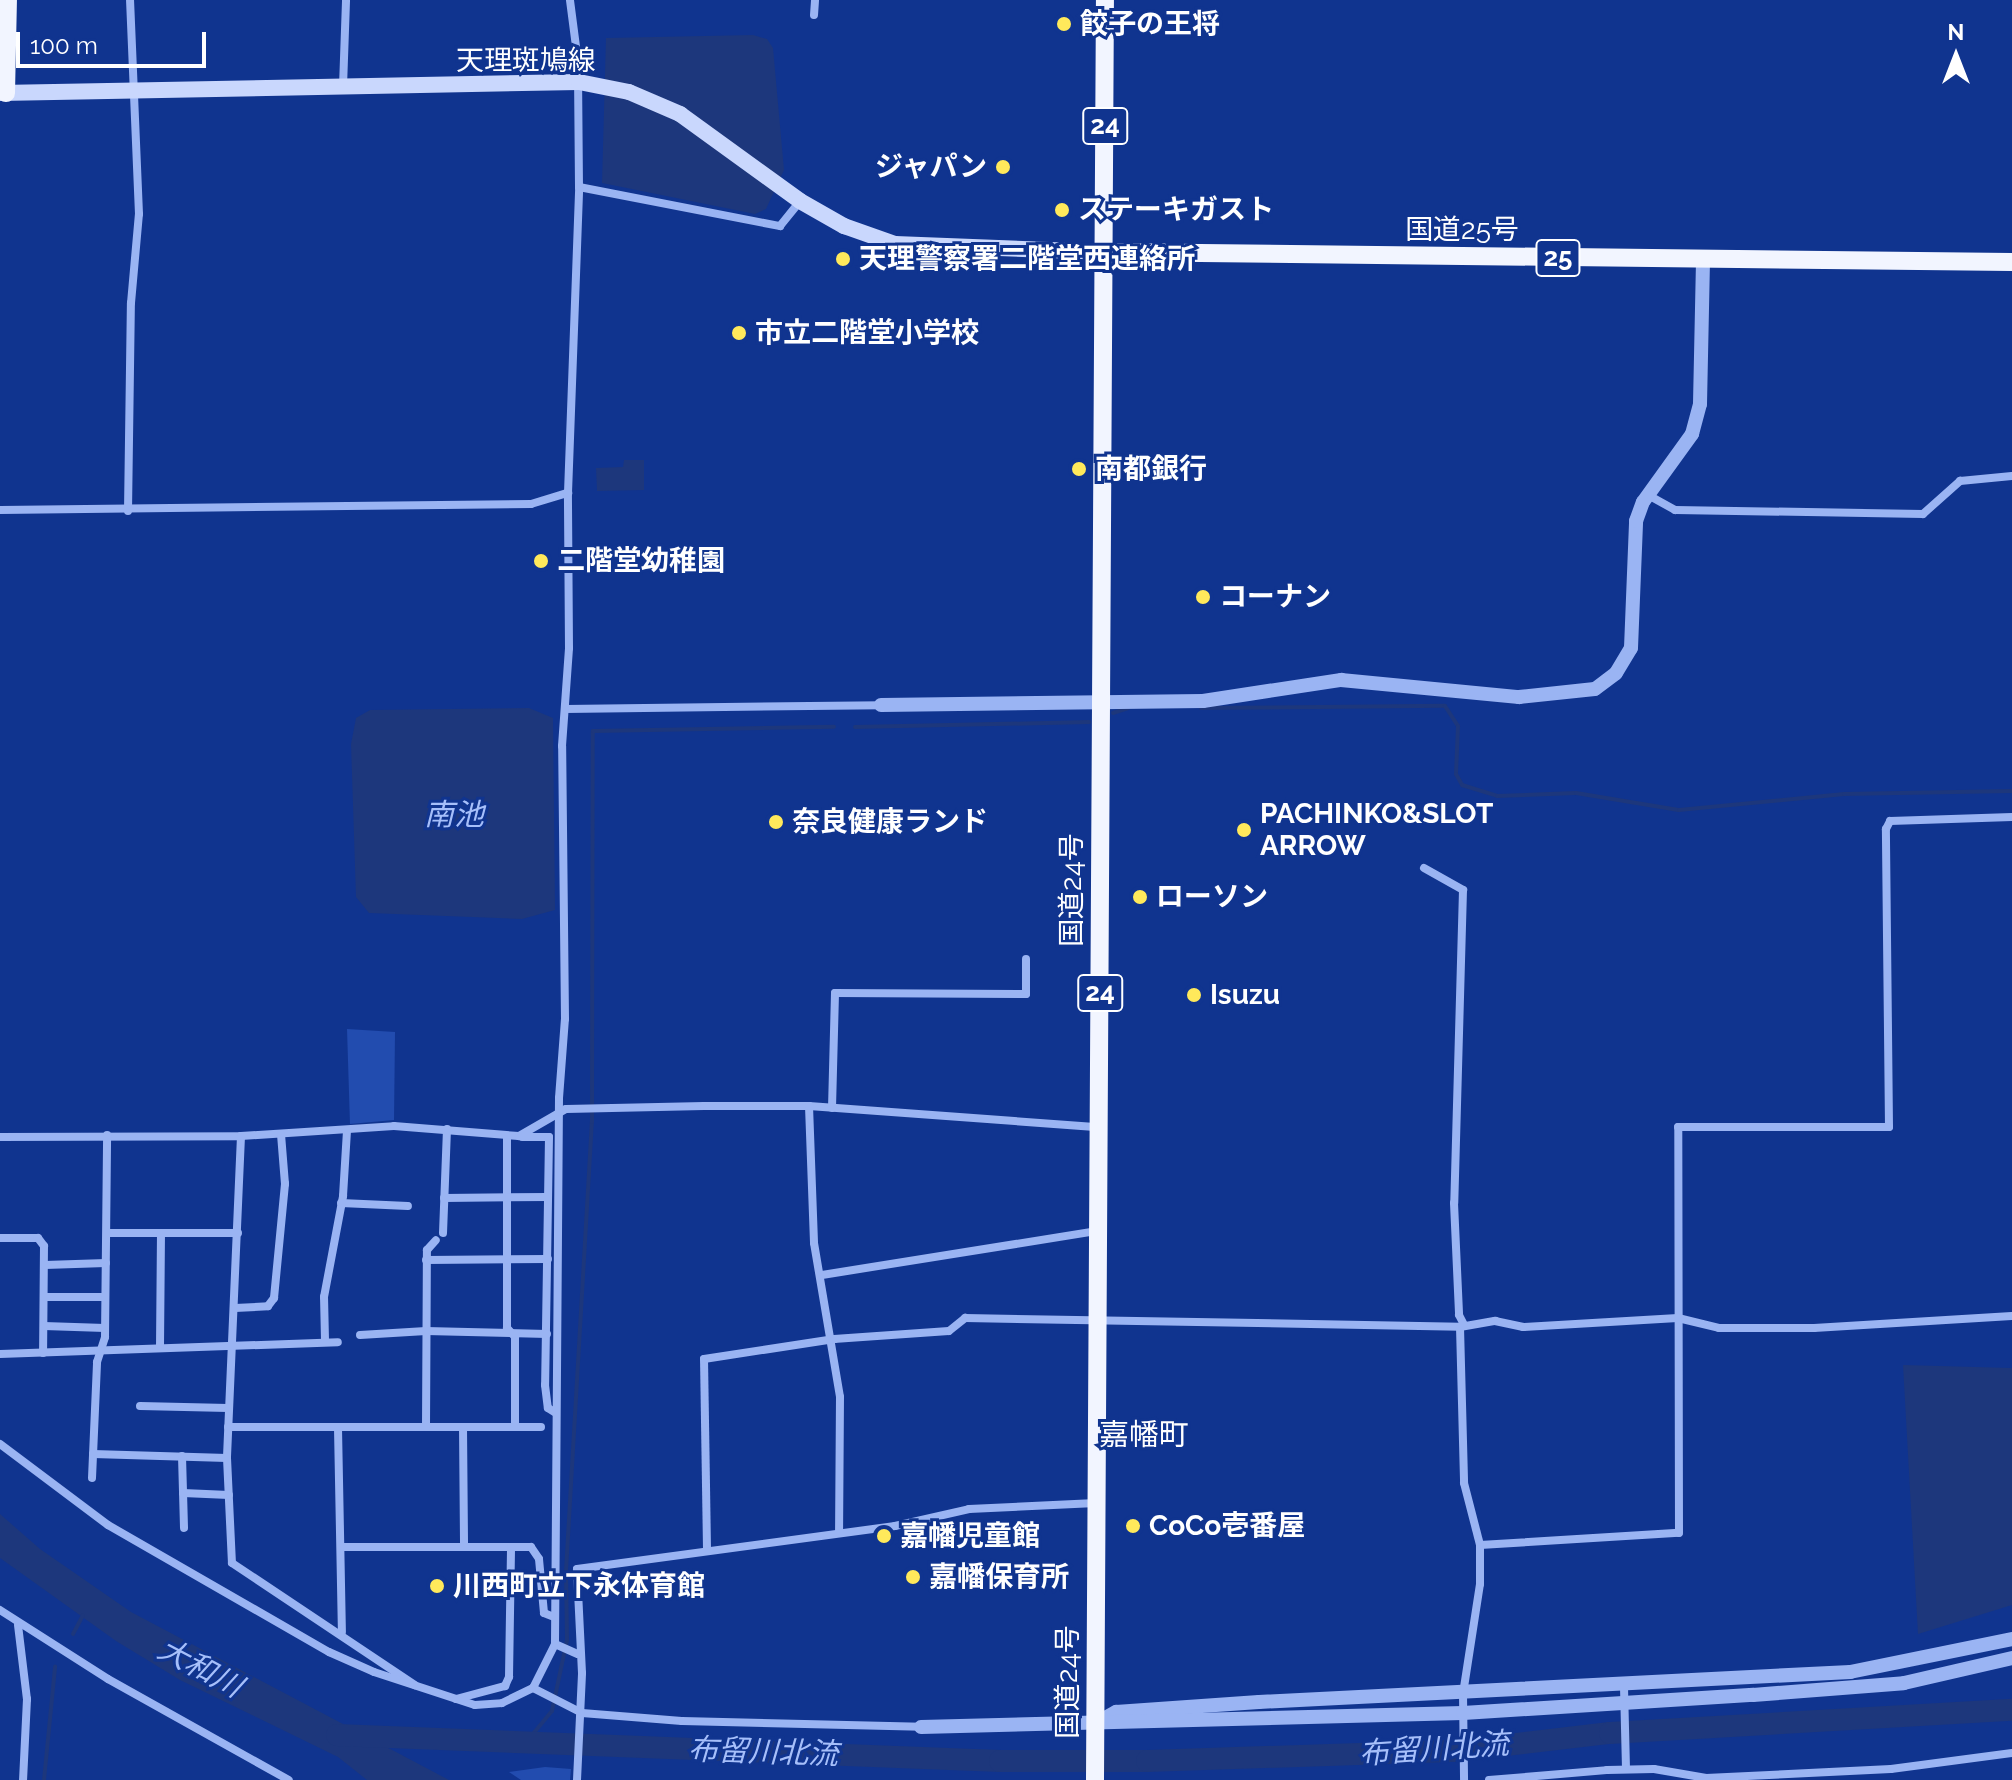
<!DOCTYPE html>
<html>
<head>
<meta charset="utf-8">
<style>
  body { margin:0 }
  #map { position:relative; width:2012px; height:1780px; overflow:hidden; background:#10348f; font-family:Raleway,"Noto Sans JP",sans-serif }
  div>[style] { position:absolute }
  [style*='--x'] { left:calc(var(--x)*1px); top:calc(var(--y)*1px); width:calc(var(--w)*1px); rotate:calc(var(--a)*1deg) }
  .green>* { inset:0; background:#224caf }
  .water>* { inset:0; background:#1d377c }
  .stream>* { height:4px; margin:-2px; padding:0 2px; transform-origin:2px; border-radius:2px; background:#1d377c }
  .river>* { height:22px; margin:-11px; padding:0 11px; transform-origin:11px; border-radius:11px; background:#1d377c }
  .minor>* { height:8px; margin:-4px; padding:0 4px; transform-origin:4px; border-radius:4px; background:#9ab4f3 }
  .tertiary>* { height:14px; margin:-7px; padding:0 7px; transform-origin:7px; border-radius:7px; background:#9ab4f3 }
  .secondary>* { height:16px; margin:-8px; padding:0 8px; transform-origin:8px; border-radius:8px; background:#c9d7fd }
  .trunk>* { height:18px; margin:-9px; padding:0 9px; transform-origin:9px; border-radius:9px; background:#f2f5ff }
  .dots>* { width:22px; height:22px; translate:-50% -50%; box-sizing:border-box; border:4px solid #10348f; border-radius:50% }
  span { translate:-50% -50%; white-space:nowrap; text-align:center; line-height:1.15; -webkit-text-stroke:6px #10348f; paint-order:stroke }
  .shield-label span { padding:2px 6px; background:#10348f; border:2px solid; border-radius:6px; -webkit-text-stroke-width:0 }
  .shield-label { font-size:26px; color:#fff; font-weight:700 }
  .poi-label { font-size:28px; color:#fff; font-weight:700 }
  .left { translate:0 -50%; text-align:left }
  .right { translate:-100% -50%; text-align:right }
  .street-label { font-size:28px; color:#fff }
  .water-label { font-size:30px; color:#a6bffa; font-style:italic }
  .neighbourhood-label { font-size:30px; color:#fff }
  .north { position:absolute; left:1916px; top:16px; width:80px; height:80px; -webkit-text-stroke:6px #10348f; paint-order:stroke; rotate:0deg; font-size:22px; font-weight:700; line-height:32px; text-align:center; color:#fff }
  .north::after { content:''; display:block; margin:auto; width:28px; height:36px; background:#fff; clip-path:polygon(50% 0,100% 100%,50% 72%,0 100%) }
  .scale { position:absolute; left:16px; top:32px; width:190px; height:36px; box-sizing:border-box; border:4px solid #fff; border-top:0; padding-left:10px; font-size:24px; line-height:28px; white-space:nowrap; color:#fff; -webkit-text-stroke:6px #10348f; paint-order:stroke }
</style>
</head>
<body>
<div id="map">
  <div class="green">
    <div style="clip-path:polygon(347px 1029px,395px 1032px,394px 1120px,350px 1124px)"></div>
    <div style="clip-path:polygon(545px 1767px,571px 1769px,570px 1780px,521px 1780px,509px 1772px)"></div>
  </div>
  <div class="water">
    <div style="clip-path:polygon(753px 35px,767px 39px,773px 48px,784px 170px,766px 209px,755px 214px,602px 183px,606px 38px)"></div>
    <div style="clip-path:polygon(624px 460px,644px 460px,644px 490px,597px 491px,596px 468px,623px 467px)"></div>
    <div style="clip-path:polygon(529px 708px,553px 718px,555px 910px,522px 919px,369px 913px,356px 897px,351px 744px,356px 718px,370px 710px)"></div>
    <div style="clip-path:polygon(1903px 1365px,2012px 1368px,2012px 1605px,1918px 1634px)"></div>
    <div style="clip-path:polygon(0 1514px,40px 1549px,131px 1612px,449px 1780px,367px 1780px,338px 1757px,180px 1680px,116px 1641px,0 1558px)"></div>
  </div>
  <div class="stream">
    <div style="--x:1201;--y:708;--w:244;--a:-0.5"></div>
    <div style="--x:1445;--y:706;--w:24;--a:57"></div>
    <div style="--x:1458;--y:726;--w:48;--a:92.4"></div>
    <div style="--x:1456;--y:774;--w:13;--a:61"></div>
    <div style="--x:1462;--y:785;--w:37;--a:17"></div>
    <div style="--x:1497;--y:796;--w:79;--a:-2.2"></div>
    <div style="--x:1576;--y:793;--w:104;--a:9.4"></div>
    <div style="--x:1679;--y:810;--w:166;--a:-5.5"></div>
    <div style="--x:1844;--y:794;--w:168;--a:-1"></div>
    <div style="--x:1113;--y:713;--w:16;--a:-18"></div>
    <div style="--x:855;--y:727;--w:234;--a:-1.2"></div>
    <div style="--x:73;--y:1634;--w:21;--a:-62"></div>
    <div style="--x:523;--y:1746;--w:45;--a:-50.4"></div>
    <div style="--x:552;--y:1711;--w:73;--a:-78.1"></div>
    <div style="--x:567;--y:1640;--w:69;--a:-90.8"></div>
    <div style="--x:566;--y:1571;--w:450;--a:-86.7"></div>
    <div style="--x:592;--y:1122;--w:391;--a:-89.9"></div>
    <div style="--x:593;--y:731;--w:241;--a:-1"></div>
    <div style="--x:44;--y:1780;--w:114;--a:-84.4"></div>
  </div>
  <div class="river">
    <div style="--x:337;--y:1735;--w:664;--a:2.25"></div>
    <div style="--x:1000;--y:1761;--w:147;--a:0"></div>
    <div style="--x:1147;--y:1761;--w:309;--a:-1.9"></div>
    <div style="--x:1456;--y:1751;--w:155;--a:-6.7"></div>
    <div style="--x:1610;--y:1733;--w:403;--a:-3.3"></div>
  </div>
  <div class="minor">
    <div style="--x:814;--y:15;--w:15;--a:-86"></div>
    <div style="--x:343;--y:87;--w:87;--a:-88"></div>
    <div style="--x:579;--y:187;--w:205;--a:11"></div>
    <div style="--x:780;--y:226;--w:32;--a:-51"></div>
    <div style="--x:1648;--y:495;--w:31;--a:29"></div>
    <div style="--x:1675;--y:510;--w:248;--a:0.9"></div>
    <div style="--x:1923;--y:514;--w:50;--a:-41.7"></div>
    <div style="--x:1960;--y:481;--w:52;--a:-5.5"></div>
    <div style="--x:0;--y:510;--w:531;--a:-0.65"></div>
    <div style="--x:531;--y:504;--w:39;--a:-17"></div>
    <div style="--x:128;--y:511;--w:208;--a:-89.2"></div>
    <div style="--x:131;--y:303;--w:89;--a:-84.9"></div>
    <div style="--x:139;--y:214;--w:214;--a:-92.4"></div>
    <div style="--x:565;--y:709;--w:316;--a:-0.7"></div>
    <div style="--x:1424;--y:868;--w:45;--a:29.4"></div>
    <div style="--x:1463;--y:890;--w:313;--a:91.6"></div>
    <div style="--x:1454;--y:1203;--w:112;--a:87.4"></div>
    <div style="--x:1459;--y:1315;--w:11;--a:63"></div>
    <div style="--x:809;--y:1106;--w:137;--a:87.9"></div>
    <div style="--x:814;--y:1243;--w:156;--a:80.4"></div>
    <div style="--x:840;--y:1397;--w:135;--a:90.4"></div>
    <div style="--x:832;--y:1108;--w:115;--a:-88.5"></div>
    <div style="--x:835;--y:993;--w:191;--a:0.3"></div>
    <div style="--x:1026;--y:994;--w:35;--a:-90"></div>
    <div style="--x:241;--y:1136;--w:322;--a:92.5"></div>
    <div style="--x:227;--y:1458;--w:105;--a:87.3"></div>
    <div style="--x:232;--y:1563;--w:220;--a:33.7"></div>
    <div style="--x:507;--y:1136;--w:192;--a:90"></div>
    <div style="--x:507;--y:1328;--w:12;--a:48"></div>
    <div style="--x:515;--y:1337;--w:90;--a:90"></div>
    <div style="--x:0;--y:1137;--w:241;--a:-0.2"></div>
    <div style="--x:241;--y:1136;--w:153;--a:-3.7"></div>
    <div style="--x:394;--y:1126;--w:125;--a:4.6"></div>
    <div style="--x:519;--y:1136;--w:54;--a:-29.9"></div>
    <div style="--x:566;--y:1109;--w:138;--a:-1.2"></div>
    <div style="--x:704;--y:1106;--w:105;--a:0"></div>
    <div style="--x:809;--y:1106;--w:290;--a:4.2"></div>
    <div style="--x:522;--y:1137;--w:27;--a:0"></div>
    <div style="--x:549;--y:1137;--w:248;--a:90.9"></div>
    <div style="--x:545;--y:1385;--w:23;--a:83"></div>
    <div style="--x:548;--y:1408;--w:9;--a:32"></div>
    <div style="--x:444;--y:1198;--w:104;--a:-0.6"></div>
    <div style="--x:341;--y:1203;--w:67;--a:2.6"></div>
    <div style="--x:107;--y:1233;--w:131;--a:0"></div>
    <div style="--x:443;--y:1233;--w:104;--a:-87.8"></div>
    <div style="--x:0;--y:1238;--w:38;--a:0"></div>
    <div style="--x:38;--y:1238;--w:10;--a:53"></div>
    <div style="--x:44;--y:1246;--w:107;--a:90.5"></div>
    <div style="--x:426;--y:1260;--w:122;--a:-0.5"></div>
    <div style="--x:45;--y:1265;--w:61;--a:-1.9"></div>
    <div style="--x:822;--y:1275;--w:279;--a:-9.1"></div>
    <div style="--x:44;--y:1297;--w:61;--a:0"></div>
    <div style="--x:235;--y:1308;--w:33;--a:-3"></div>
    <div style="--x:268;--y:1306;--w:10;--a:-53"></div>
    <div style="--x:274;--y:1298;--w:115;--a:-84.5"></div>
    <div style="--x:285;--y:1184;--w:50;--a:-94.6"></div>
    <div style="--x:44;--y:1326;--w:61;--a:1.9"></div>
    <div style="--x:1460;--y:1327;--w:156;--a:88.5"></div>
    <div style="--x:1464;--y:1483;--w:64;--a:75.5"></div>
    <div style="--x:1480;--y:1545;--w:39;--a:90"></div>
    <div style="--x:1480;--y:1584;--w:111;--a:98.8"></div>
    <div style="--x:1463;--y:1694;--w:86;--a:89.3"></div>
    <div style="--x:360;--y:1335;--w:66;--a:-3.5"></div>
    <div style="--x:426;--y:1331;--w:121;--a:1.4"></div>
    <div style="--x:325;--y:1340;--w:43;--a:-91.3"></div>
    <div style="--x:324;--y:1297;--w:103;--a:-79.3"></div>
    <div style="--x:343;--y:1196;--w:65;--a:-86.5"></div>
    <div style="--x:160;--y:1347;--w:114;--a:-89.5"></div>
    <div style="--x:0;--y:1354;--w:338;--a:-2"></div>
    <div style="--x:140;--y:1406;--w:88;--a:1.3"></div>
    <div style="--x:228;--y:1427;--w:313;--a:0"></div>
    <div style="--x:426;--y:1427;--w:177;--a:-89.7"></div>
    <div style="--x:427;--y:1250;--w:13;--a:-48"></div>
    <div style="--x:463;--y:1427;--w:120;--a:89.5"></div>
    <div style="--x:338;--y:1428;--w:204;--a:88.9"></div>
    <div style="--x:0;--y:1444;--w:135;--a:36.9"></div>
    <div style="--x:108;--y:1525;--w:255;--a:29.9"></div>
    <div style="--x:329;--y:1652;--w:49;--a:24"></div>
    <div style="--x:374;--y:1672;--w:106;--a:18.1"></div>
    <div style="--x:475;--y:1705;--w:27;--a:-4"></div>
    <div style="--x:502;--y:1703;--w:34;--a:-26"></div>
    <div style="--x:533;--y:1688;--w:49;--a:-63.4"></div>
    <div style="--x:555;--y:1644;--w:546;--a:-89.58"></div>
    <div style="--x:559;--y:1098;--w:79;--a:-85.7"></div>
    <div style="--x:565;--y:1019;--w:273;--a:-90.6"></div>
    <div style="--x:562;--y:746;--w:98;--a:-85.9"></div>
    <div style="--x:569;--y:648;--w:155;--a:-90.4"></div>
    <div style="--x:568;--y:493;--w:306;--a:-87.9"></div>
    <div style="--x:579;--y:187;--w:125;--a:-90.5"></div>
    <div style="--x:578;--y:62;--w:63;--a:-97.4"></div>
    <div style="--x:93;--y:1454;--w:134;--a:1.7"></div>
    <div style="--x:182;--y:1456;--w:72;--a:88.4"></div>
    <div style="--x:92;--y:1478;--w:116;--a:-87.5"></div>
    <div style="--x:97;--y:1362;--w:26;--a:-72"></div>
    <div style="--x:105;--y:1337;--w:202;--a:-89.4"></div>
    <div style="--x:183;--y:1493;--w:46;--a:2.5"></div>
    <div style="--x:1480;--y:1545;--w:199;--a:-3.5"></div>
    <div style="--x:1679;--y:1533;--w:406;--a:-90.1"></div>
    <div style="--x:1678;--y:1127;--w:211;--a:0"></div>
    <div style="--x:1889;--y:1127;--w:298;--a:-90.6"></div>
    <div style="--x:1886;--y:829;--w:9;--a:-63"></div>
    <div style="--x:1890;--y:821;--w:122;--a:-1.9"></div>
    <div style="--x:344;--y:1547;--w:187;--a:0"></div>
    <div style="--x:531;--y:1547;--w:14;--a:56"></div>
    <div style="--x:539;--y:1559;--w:54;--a:84.7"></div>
    <div style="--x:544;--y:1613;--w:11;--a:22"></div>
    <div style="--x:707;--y:1549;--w:190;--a:-90.9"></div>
    <div style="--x:704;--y:1359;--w:132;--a:-8.7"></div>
    <div style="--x:834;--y:1339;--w:115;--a:-4"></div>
    <div style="--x:949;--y:1331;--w:21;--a:-39"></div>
    <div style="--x:965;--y:1318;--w:495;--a:1"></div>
    <div style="--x:1460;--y:1327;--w:36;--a:-10"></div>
    <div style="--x:1495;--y:1321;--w:29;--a:12"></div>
    <div style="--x:1523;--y:1327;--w:155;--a:-3.3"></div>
    <div style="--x:1678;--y:1318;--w:42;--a:13.7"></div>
    <div style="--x:1719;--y:1328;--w:95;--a:0"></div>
    <div style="--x:1814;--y:1328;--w:198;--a:-3.5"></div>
    <div style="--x:0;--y:1610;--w:128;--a:32.6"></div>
    <div style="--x:108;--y:1679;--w:207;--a:29.2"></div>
    <div style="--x:18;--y:1625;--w:75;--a:83.1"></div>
    <div style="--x:27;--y:1699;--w:81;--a:92.8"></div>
    <div style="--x:555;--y:1644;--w:24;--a:24"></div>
    <div style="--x:1624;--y:1687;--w:82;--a:88.6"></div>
    <div style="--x:533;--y:1688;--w:55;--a:27"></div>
    <div style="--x:582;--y:1713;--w:100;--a:4.6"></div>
    <div style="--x:682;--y:1721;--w:239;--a:1.4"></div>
    <div style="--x:456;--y:1699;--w:51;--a:-14.9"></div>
    <div style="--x:505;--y:1686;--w:10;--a:-66"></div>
    <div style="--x:509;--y:1677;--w:130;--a:-89.1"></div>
    <div style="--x:577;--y:1780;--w:107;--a:-87.3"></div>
    <div style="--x:582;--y:1673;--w:104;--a:-92.8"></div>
    <div style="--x:577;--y:1569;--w:321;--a:-7.7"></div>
    <div style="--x:895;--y:1526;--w:76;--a:-12.9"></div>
    <div style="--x:969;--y:1509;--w:127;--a:-2.7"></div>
    <div style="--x:1489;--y:1780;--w:118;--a:-4.8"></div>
    <div style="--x:1607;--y:1770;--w:47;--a:-1.2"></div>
    <div style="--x:1654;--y:1769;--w:53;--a:9.8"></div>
    <div style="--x:1706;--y:1778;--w:185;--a:-2.8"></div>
    <div style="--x:1891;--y:1769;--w:122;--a:-7.5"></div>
  </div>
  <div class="tertiary">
    <div style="--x:881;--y:705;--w:322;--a:-0.7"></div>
    <div style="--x:1203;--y:701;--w:140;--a:-8.7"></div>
    <div style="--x:1341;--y:680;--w:179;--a:5.5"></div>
    <div style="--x:1519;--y:697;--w:76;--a:-6"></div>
    <div style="--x:1595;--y:689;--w:26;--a:-37"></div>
    <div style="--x:1616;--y:673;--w:29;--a:-59"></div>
    <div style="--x:1631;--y:648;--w:127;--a:-87.7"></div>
    <div style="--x:1636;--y:521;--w:20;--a:-70"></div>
    <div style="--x:1643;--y:502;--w:84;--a:-54.2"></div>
    <div style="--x:1692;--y:434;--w:31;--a:-75"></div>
    <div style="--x:1700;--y:404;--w:145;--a:-88.8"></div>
    <div style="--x:1096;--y:1723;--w:23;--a:-29"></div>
    <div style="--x:1116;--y:1712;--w:143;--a:-4"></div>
    <div style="--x:1259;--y:1702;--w:592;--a:-2.91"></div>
    <div style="--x:1850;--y:1672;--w:165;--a:-11.5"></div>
    <div style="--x:921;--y:1727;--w:542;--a:-1.48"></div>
    <div style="--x:1463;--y:1713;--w:291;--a:-3.6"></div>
    <div style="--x:1753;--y:1695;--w:151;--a:-4.5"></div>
    <div style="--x:1904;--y:1683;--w:111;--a:-13"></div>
  </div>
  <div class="secondary">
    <div style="--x:0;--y:93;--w:579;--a:-1.09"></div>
    <div style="--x:579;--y:82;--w:51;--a:11.3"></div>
    <div style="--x:629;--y:92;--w:56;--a:23.3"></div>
    <div style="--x:680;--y:114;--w:148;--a:35.9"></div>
    <div style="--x:800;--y:201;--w:51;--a:29.6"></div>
    <div style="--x:844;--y:226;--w:54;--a:19.4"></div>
    <div style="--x:895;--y:244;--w:209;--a:2.2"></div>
  </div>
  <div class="trunk">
    <div style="--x:6;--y:93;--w:93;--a:-88.8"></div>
    <div style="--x:1104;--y:252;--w:908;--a:0.63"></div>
    <div style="--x:1095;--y:1780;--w:1780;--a:-89.68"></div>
  </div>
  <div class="dots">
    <div style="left:1064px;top:24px;background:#ffe95b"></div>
    <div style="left:1003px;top:167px;background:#ffe95b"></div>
    <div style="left:1062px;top:210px;background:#ffe95b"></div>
    <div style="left:843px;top:259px;background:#ffe95b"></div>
    <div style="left:739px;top:333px;background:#ffe95b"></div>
    <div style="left:1079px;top:469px;background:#ffe95b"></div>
    <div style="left:541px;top:561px;background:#ffe95b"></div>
    <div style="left:1203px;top:597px;background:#ffe95b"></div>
    <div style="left:776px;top:822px;background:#ffe95b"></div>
    <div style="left:1244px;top:830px;background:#ffe95b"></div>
    <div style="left:1140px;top:897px;background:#ffe95b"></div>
    <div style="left:1194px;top:995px;background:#ffe95b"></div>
    <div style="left:1133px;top:1526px;background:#ffe95b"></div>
    <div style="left:884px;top:1536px;background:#ffe95b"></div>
    <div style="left:913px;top:1577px;background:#ffe95b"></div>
    <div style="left:437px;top:1586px;background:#ffe95b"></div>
  </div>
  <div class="shield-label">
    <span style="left:1105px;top:126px">24</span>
    <span style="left:1558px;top:258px">25</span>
    <span style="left:1100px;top:993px">24</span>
  </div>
  <div class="poi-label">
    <span class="left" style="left:1080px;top:24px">餃子の王将</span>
    <span class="right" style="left:987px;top:167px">ジャパン</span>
    <span class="left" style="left:1078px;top:210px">ステーキガスト</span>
    <span class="left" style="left:859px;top:259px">天理警察署二階堂西連絡所</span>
    <span class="left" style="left:755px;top:333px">市立二階堂小学校</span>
    <span class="left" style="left:1095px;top:469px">南都銀行</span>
    <span class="left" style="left:557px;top:561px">二階堂幼稚園</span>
    <span class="left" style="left:1219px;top:597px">コーナン</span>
    <span class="left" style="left:1260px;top:830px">PACHINKO&amp;SLOT<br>ARROW</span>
    <span class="left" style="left:792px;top:822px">奈良健康ランド</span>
    <span class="left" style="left:1156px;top:897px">ローソン</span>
    <span class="left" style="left:1210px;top:995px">Isuzu</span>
    <span class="left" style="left:1149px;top:1526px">CoCo壱番屋</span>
    <span class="left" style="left:900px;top:1536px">嘉幡児童館</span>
    <span class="left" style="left:929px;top:1577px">嘉幡保育所</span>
    <span class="left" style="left:453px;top:1586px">川西町立下永体育館</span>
  </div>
  <div class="street-label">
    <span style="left:526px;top:61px">天理斑鳩線</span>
    <span style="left:1462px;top:230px">国道25号</span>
    <span style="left:1072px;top:890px;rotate:-90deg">国道24号</span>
    <span style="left:1068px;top:1682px;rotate:-90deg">国道24号</span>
  </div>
  <div class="water-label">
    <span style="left:454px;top:815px">南池</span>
    <span style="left:200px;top:1668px;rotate:28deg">大和川</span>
    <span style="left:1434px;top:1749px;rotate:-4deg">布留川北流</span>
    <span style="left:763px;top:1752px;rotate:2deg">布留川北流</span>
  </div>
  <div class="neighbourhood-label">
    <span style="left:1144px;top:1435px">嘉幡町</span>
  </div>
  <div class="north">N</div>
  <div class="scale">100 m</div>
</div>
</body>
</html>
